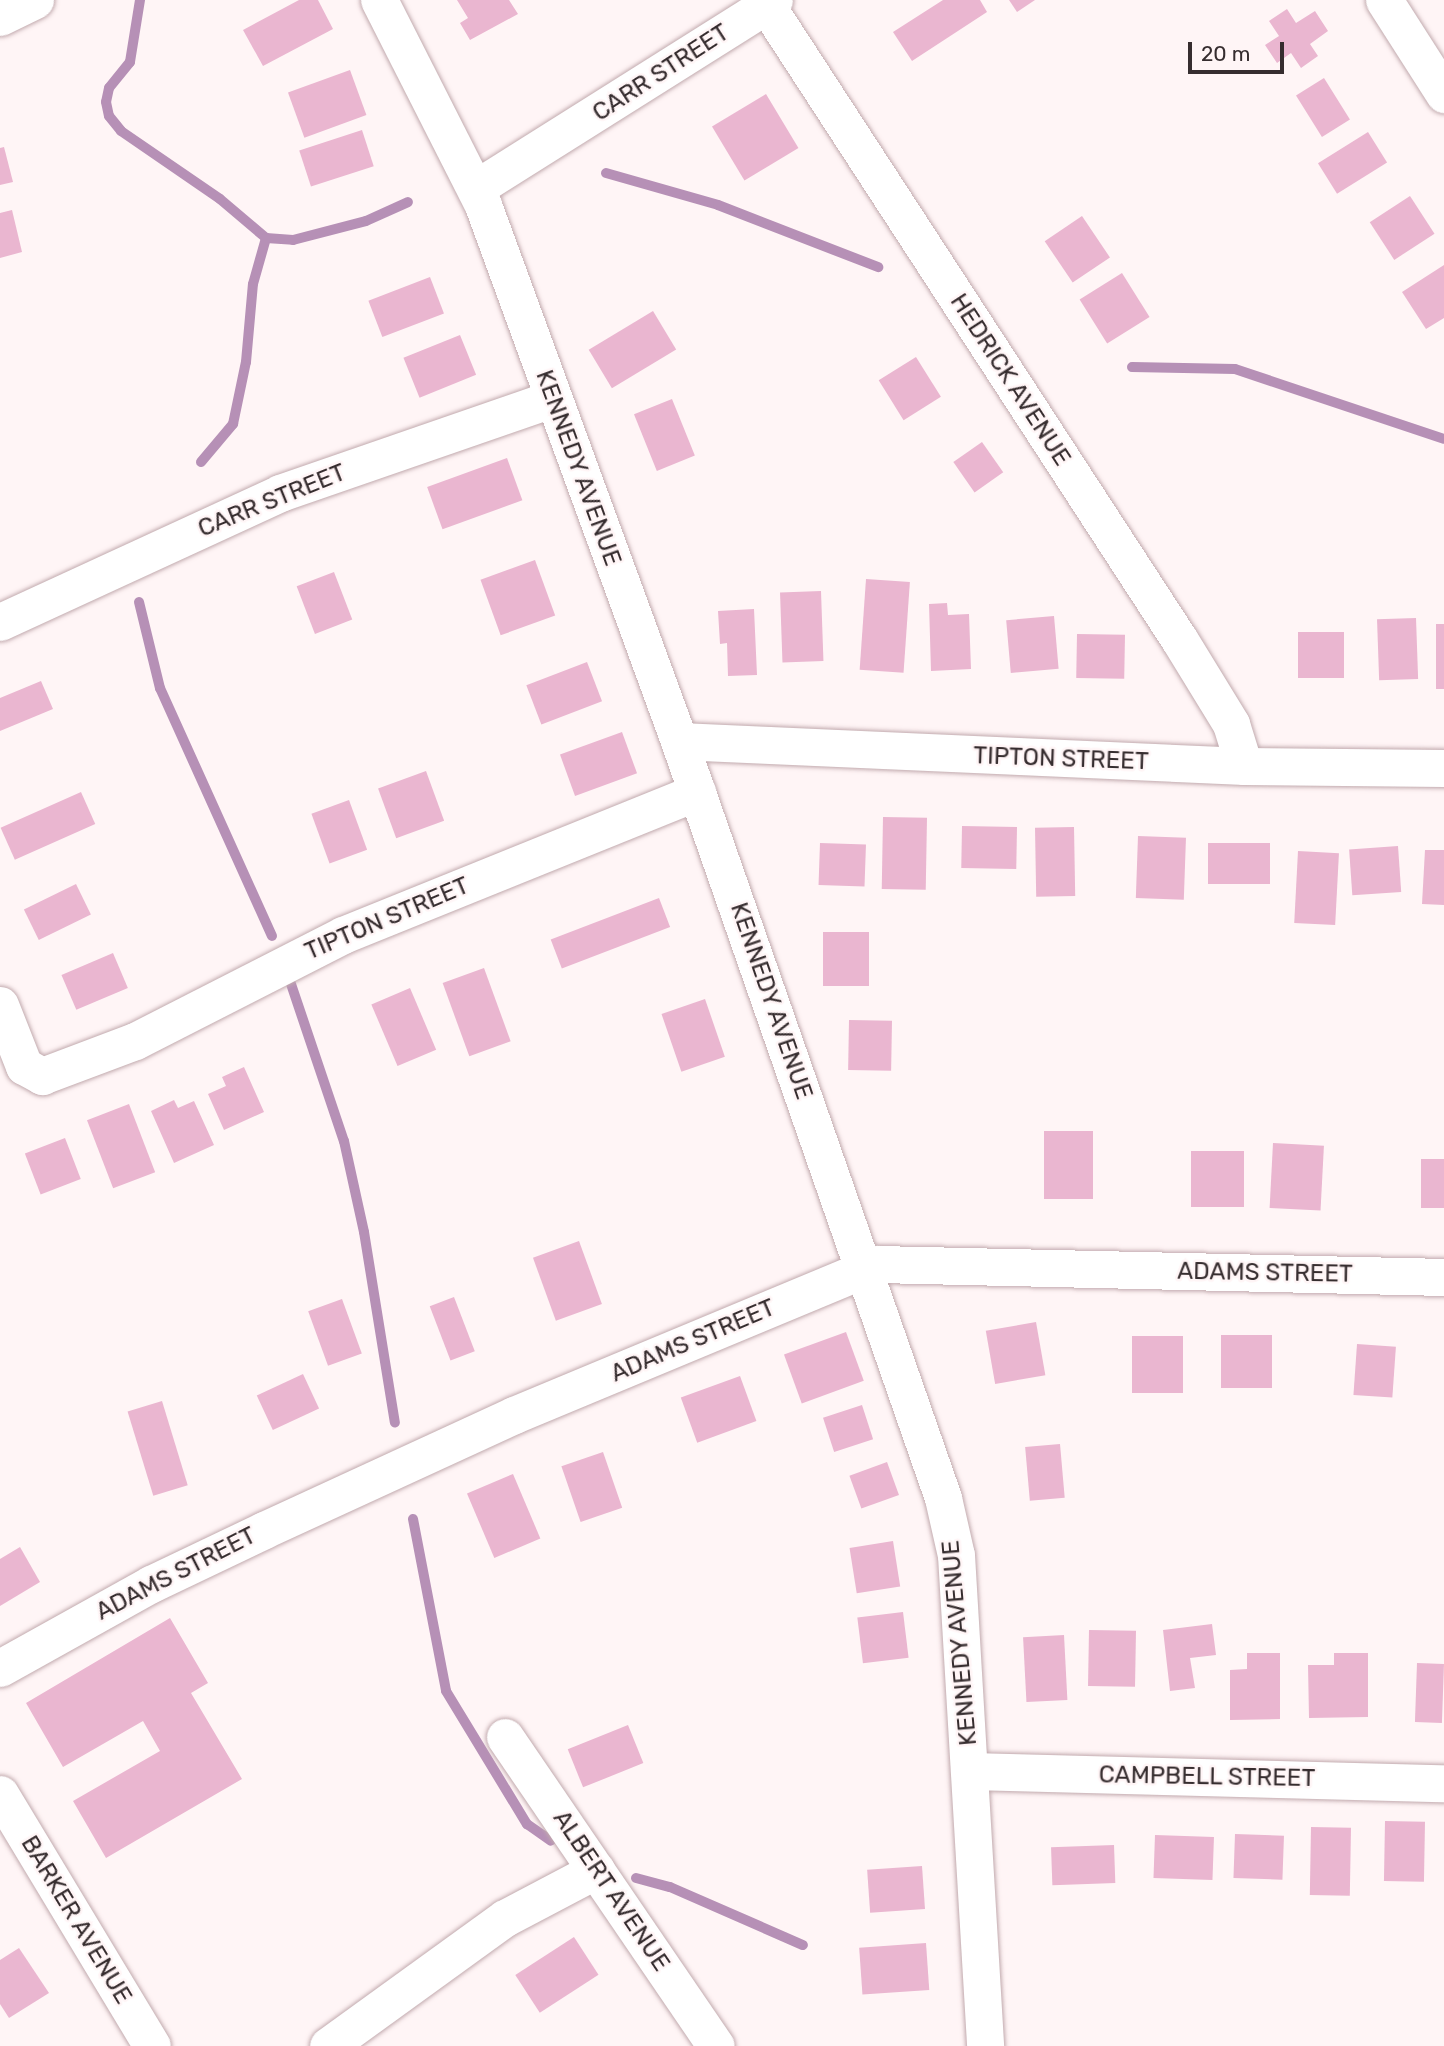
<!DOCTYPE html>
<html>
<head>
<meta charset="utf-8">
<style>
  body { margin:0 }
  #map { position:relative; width:1444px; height:2046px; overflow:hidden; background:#fff5f6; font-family:Rubik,sans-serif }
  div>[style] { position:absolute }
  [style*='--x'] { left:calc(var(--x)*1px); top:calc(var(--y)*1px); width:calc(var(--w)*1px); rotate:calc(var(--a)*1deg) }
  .stream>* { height:10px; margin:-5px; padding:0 5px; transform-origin:5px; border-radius:5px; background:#b690b6 }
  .building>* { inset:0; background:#eab6d0; transform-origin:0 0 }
  .roads { filter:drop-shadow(0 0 2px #c2aaae) drop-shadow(0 0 2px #c2aaae) }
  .minor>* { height:37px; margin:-18.5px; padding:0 18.5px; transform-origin:18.5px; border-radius:18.5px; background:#fff }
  span { translate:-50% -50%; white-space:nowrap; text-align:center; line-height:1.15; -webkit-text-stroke:5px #fff5f6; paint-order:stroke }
  .street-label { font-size:24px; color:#362d2f }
  .scale { position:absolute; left:1188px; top:42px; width:96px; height:32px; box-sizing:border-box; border:4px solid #362d2f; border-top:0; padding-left:9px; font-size:21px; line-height:24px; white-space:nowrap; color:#362d2f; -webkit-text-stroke:5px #fff5f6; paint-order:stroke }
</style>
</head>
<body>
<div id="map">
  <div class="stream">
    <div style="--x:140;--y:0;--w:63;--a:99.2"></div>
    <div style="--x:130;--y:62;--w:33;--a:129"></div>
    <div style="--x:109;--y:88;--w:14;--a:102"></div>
    <div style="--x:106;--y:102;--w:14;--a:78"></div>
    <div style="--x:109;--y:116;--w:19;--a:51"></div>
    <div style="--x:121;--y:131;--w:120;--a:34.5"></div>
    <div style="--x:220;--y:199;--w:60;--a:40.3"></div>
    <div style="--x:266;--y:238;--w:27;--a:4"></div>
    <div style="--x:293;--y:240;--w:75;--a:-14.6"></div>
    <div style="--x:366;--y:221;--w:46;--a:-24.3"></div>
    <div style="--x:606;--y:173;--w:116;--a:15.9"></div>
    <div style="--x:718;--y:205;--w:172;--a:21.2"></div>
    <div style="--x:1132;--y:367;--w:103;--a:1.1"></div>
    <div style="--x:1235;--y:369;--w:220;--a:18.5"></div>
    <div style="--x:201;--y:462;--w:50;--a:-49.9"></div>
    <div style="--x:233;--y:424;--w:63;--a:-78.2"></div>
    <div style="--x:246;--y:362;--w:78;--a:-84.9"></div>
    <div style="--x:253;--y:284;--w:48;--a:-74.2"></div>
    <div style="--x:139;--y:602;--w:89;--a:76.3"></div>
    <div style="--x:160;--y:688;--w:272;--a:65.7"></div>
    <div style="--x:290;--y:981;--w:169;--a:71.4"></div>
    <div style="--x:344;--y:1141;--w:93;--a:77.6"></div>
    <div style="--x:364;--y:1232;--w:193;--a:80.8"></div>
    <div style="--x:413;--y:1519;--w:175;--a:79.1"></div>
    <div style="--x:446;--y:1691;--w:156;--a:58.7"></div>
    <div style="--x:527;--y:1824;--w:29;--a:35"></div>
    <div style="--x:636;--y:1878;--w:35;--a:15"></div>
    <div style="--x:670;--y:1887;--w:145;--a:23.6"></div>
  </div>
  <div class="building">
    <div style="clip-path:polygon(299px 0,318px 0,333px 29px,263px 66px,243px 30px)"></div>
    <div style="clip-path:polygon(457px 0,509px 0,518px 14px,470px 40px,460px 23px,468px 18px)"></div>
    <div style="clip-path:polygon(943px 0,980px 0,987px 12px,912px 61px,893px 32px)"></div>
    <div style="clip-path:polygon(1009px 0,1035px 0,1017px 12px)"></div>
    <div style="clip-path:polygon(1287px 9px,1296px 23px,1315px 11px,1328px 31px,1310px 44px,1318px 56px,1301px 68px,1291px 53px,1277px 63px,1265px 45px,1279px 36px,1269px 21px)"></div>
    <div style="left:350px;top:70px;width:48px;height:66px;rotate:70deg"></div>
    <div style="left:1324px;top:78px;width:49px;height:33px;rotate:58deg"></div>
    <div style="left:766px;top:94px;width:63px;height:63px;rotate:59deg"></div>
    <div style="left:362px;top:130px;width:38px;height:66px;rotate:72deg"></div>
    <div style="left:1368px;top:132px;width:36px;height:59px;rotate:58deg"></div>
    <div style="clip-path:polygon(4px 147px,13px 182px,0 185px,0 148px)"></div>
    <div style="left:1410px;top:196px;width:45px;height:48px;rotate:57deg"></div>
    <div style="clip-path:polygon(12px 210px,22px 252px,0 258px,0 213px)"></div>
    <div style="left:1082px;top:216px;width:50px;height:45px;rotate:56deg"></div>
    <div style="clip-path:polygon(1444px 265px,1444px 318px,1426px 329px,1402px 292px)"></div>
    <div style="left:1122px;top:273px;width:52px;height:50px;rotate:58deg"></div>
    <div style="left:430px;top:277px;width:39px;height:66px;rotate:69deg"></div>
    <div style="left:653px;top:311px;width:45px;height:75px;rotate:59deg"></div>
    <div style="left:460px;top:335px;width:43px;height:61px;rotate:68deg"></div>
    <div style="left:916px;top:357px;width:47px;height:44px;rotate:58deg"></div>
    <div style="left:672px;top:399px;width:61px;height:41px;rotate:68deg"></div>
    <div style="left:982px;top:442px;width:37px;height:35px;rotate:55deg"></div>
    <div style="left:507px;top:458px;width:45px;height:85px;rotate:70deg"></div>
    <div style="left:535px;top:560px;width:59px;height:58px;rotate:70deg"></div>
    <div style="left:334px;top:572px;width:51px;height:40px;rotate:69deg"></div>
    <div style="left:866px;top:579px;width:44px;height:91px;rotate:4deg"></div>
    <div style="left:821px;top:591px;width:70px;height:41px;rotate:88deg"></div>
    <div style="clip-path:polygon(947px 603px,948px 615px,969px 614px,971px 669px,931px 671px,929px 604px)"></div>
    <div style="clip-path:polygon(754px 609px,757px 675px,728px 676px,727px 643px,720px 644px,718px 611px)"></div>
    <div style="left:1054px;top:616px;width:53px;height:48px;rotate:85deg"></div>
    <div style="left:1416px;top:618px;width:61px;height:39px;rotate:88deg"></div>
    <div style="left:1436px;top:624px;width:8px;height:65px"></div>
    <div style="left:1298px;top:632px;width:46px;height:46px"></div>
    <div style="left:1077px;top:634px;width:48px;height:44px;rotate:1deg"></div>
    <div style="left:587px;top:662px;width:42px;height:65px;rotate:69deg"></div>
    <div style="clip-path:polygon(41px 681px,53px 709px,0 731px,0 698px)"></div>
    <div style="left:622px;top:732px;width:44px;height:66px;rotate:70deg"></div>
    <div style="left:426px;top:771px;width:53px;height:51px;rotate:70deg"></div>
    <div style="left:81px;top:792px;width:35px;height:88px;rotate:66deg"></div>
    <div style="left:349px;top:800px;width:53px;height:40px;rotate:70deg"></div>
    <div style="left:883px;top:817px;width:44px;height:72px;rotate:1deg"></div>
    <div style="left:962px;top:826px;width:55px;height:42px;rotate:1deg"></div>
    <div style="left:1074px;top:827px;width:69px;height:39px;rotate:89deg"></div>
    <div style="left:1138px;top:836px;width:48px;height:62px;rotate:2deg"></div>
    <div style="left:820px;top:843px;width:46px;height:42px;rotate:2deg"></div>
    <div style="left:1208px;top:843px;width:62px;height:41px"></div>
    <div style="left:1398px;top:846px;width:46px;height:49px;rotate:86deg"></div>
    <div style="clip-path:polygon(1425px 850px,1444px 850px,1444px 905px,1422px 904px)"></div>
    <div style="left:1298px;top:851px;width:41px;height:72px;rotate:3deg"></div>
    <div style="left:76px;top:884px;width:34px;height:58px;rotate:64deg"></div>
    <div style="left:659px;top:898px;width:31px;height:116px;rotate:69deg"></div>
    <div style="left:823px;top:932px;width:46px;height:54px"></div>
    <div style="left:113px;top:953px;width:38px;height:56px;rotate:67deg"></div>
    <div style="left:484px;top:968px;width:78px;height:44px;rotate:70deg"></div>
    <div style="left:410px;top:988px;width:67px;height:42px;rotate:67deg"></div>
    <div style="left:705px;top:999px;width:61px;height:46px;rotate:71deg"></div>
    <div style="left:849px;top:1020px;width:43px;height:50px;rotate:1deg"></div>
    <div style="clip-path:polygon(244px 1067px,264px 1112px,224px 1130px,208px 1094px,226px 1086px,222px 1077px)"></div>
    <div style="clip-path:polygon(174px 1100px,178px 1108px,194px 1101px,214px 1145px,174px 1163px,151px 1111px)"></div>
    <div style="left:129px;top:1104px;width:73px;height:45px;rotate:69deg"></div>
    <div style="left:1044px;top:1131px;width:49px;height:68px"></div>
    <div style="left:65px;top:1138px;width:44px;height:43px;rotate:69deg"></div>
    <div style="left:1273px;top:1143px;width:51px;height:65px;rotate:3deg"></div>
    <div style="left:1244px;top:1151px;width:56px;height:53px;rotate:90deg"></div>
    <div style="left:1421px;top:1159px;width:23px;height:49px"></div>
    <div style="left:579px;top:1241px;width:67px;height:49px;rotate:70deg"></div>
    <div style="left:454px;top:1297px;width:58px;height:26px;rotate:69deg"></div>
    <div style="left:342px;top:1299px;width:58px;height:36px;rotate:70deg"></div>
    <div style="left:1036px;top:1322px;width:54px;height:51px;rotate:80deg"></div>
    <div style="left:846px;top:1332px;width:52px;height:66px;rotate:70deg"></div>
    <div style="left:1221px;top:1335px;width:51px;height:53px"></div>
    <div style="left:1132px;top:1336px;width:51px;height:57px"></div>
    <div style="left:1357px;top:1344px;width:39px;height:51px;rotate:4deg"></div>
    <div style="left:303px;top:1374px;width:38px;height:51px;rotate:65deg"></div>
    <div style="left:740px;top:1376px;width:48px;height:63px;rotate:70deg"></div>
    <div style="left:162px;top:1401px;width:88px;height:36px;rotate:73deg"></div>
    <div style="left:862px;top:1405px;width:36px;height:41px;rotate:72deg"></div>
    <div style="left:1060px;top:1444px;width:54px;height:35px;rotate:85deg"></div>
    <div style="left:603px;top:1452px;width:59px;height:44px;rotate:71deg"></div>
    <div style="left:887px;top:1462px;width:35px;height:40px;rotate:70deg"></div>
    <div style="left:513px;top:1474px;width:70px;height:50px;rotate:67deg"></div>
    <div style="left:893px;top:1541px;width:46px;height:44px;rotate:81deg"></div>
    <div style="clip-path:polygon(20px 1547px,40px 1582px,0 1606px,0 1559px)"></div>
    <div style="left:903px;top:1612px;width:46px;height:46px;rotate:83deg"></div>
    <div style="clip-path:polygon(170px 1618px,208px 1683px,191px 1693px,242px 1779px,106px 1858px,73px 1801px,160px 1751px,143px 1721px,63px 1767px,26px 1703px)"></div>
    <div style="clip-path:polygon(1212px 1624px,1216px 1655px,1190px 1658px,1195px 1688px,1170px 1691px,1163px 1630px)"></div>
    <div style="left:1089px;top:1630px;width:47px;height:56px;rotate:1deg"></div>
    <div style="left:1064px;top:1635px;width:65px;height:41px;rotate:87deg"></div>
    <div style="clip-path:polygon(1247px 1653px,1280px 1653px,1280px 1719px,1230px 1720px,1230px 1670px,1247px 1669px)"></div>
    <div style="clip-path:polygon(1334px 1653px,1368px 1653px,1368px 1717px,1309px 1718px,1308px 1665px,1334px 1665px)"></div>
    <div style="left:1417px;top:1663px;width:27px;height:59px;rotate:2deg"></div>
    <div style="left:628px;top:1725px;width:41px;height:65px;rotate:68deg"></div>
    <div style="left:1385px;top:1821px;width:40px;height:60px;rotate:1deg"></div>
    <div style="left:1311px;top:1827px;width:40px;height:68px;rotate:1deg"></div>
    <div style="left:1235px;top:1834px;width:49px;height:44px;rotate:2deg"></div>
    <div style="left:1155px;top:1835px;width:59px;height:43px;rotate:2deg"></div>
    <div style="left:1114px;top:1845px;width:38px;height:63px;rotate:88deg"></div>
    <div style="left:922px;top:1866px;width:43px;height:55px;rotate:86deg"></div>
    <div style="left:574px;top:1937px;width:45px;height:70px;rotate:57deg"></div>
    <div style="left:926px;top:1943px;width:47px;height:67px;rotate:86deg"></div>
    <div style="clip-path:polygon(19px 1948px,49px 1993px,9px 2018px,0 2004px,0 1960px)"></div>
  </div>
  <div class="roads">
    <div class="minor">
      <div style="--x:379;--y:0;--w:230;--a:63.1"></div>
      <div style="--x:483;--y:205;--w:571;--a:69.91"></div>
      <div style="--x:679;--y:741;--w:802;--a:70.77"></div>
      <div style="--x:943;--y:1498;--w:58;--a:77.2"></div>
      <div style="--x:956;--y:1555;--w:492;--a:86.6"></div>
      <div style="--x:763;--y:0;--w:762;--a:56.94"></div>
      <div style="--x:1179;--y:639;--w:100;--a:58.5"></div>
      <div style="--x:1231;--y:724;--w:44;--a:72.8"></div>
      <div style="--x:1384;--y:0;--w:112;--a:57.4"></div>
      <div style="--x:0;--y:17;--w:39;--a:-26"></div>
      <div style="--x:476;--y:188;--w:352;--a:-32.2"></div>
      <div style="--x:0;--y:622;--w:308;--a:-24.7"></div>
      <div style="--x:280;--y:493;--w:288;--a:-19.1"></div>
      <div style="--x:679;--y:741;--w:566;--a:2.53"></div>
      <div style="--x:1244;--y:766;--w:200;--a:0.6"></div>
      <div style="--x:0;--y:1005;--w:66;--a:68.5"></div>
      <div style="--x:24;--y:1066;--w:21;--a:29"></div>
      <div style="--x:42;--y:1076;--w:99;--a:-20.6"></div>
      <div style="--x:135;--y:1041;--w:233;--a:-27"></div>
      <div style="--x:343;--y:935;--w:382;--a:-22"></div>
      <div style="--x:0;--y:1668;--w:173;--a:-29.1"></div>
      <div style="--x:151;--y:1584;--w:125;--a:-25.5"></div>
      <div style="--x:264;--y:1530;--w:275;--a:-24.7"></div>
      <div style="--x:514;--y:1415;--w:393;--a:-22.6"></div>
      <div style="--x:877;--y:1264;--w:567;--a:1.31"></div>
      <div style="--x:505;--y:1737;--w:374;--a:55.7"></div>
      <div style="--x:970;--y:1771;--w:474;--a:1.5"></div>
      <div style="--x:0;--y:1794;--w:294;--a:58.9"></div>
      <div style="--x:328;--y:2046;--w:218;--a:-35.9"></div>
      <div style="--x:505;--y:1918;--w:103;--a:-27.8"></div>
    </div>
  </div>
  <div class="street-label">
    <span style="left:661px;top:73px;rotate:-33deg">CARR STREET</span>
    <span style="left:1010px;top:380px;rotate:57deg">HEDRICK AVENUE</span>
    <span style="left:578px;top:468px;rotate:70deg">KENNEDY AVENUE</span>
    <span style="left:272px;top:501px;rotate:-22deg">CARR STREET</span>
    <span style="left:1061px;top:759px;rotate:2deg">TIPTON STREET</span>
    <span style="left:387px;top:919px;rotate:-23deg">TIPTON STREET</span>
    <span style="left:771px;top:1001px;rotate:71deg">KENNEDY AVENUE</span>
    <span style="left:1265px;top:1273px;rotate:1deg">ADAMS STREET</span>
    <span style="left:693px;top:1341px;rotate:-23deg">ADAMS STREET</span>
    <span style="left:176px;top:1574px;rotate:-27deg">ADAMS STREET</span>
    <span style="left:960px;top:1643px;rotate:-95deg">KENNEDY AVENUE</span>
    <span style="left:1207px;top:1777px;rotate:1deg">CAMPBELL STREET</span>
    <span style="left:611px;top:1891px;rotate:56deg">ALBERT AVENUE</span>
    <span style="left:76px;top:1920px;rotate:59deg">BARKER AVENUE</span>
  </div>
  <div class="scale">20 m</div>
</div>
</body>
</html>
